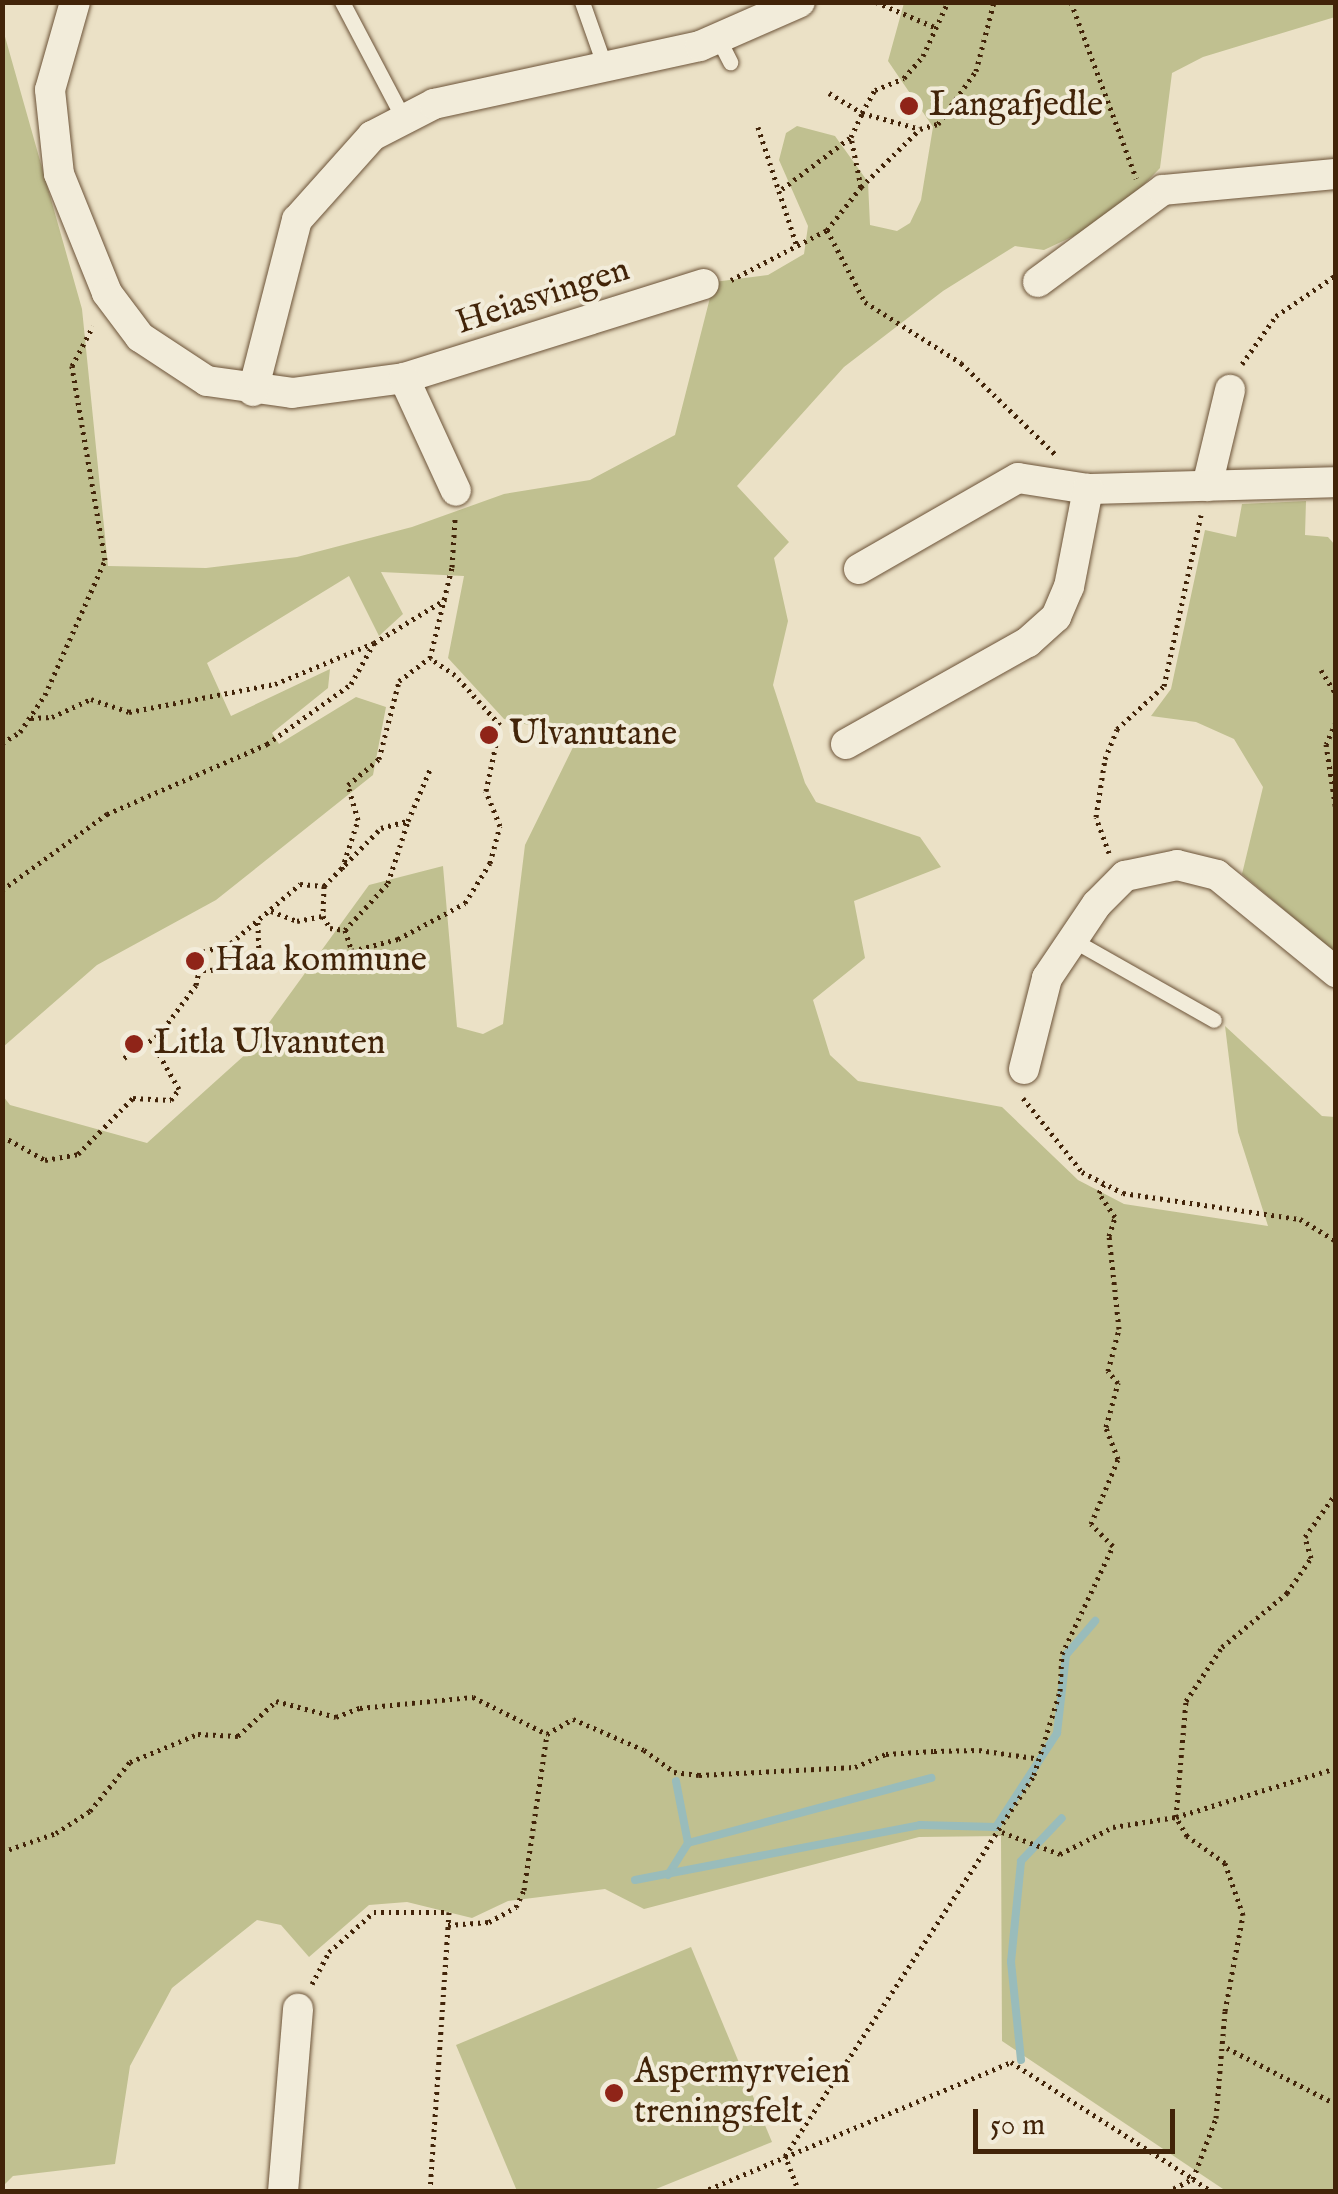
<!DOCTYPE html>
<html>
<head>
<meta charset="utf-8">
<style>
  body { margin:0 }
  #map { position:relative; width:1338px; height:2194px; overflow:hidden; background:#ebe1c6; font-family:"IM FELL English",serif }
  div>[style] { position:absolute }
  [style*='--x'] { left:calc(var(--x)*1px); top:calc(var(--y)*1px); width:calc(var(--w)*1px); rotate:calc(var(--a)*1deg) }
  .green>* { inset:0; background:#c0c090 }
  .stream>* { height:8px; margin:-4px; padding:0 4px; transform-origin:4px; border-radius:4px; background:#99bcbb }
  .path>* { height:5px; margin-top:-2.5px; transform-origin:0; background:repeating-linear-gradient(90deg,#422409 0 2.5px,transparent 0 7.5px) }
  .roads { filter:drop-shadow(0 0 2px #6c5338) drop-shadow(0 0 2px #6c5338) }
  .lane>* { height:15px; margin:-7.5px; padding:0 7.5px; transform-origin:7.5px; border-radius:7.5px; background:#f2ecda }
  .street>* { height:30px; margin:-15px; padding:0 15px; transform-origin:15px; border-radius:15px; background:#f2ecda }
  .dots>* { width:28px; height:28px; translate:-50% -50%; box-sizing:border-box; border:5px solid #f2ecda; border-radius:50% }
  span { translate:-50% -50%; white-space:nowrap; text-align:center; line-height:1.15; -webkit-text-stroke:8px #f2ecda; paint-order:stroke }
  .poi-label { font-size:35px; color:#422409 }
  .left { translate:0 -50%; text-align:left }
  .street-label { font-size:35px; color:#422409 }
  .frame { position:absolute; inset:0; border:5px solid #422409; pointer-events:none }
  .scale { position:absolute; left:973px; top:2109px; width:202px; height:45px; box-sizing:border-box; border:5px solid #422409; border-top:0; padding-left:12px; font-size:30px; line-height:35px; white-space:nowrap; color:#422409; -webkit-text-stroke:8px #f2ecda; paint-order:stroke }
</style>
</head>
<body>
<div id="map">
  <div class="green">
    <div style="clip-path:polygon(904px 3px,1335px 3px,1335px 17px,1203px 57px,1172px 73px,1160px 168px,1131px 198px,1078px 234px,1044px 250px,1015px 246px,943px 291px,844px 367px,737px 486px,789px 542px,774px 558px,788px 621px,773px 685px,805px 783px,816px 802px,920px 837px,941px 867px,854px 901px,865px 958px,813px 1000px,830px 1055px,858px 1081px,1002px 1107px,1078px 1180px,1124px 1204px,1268px 1226px,1238px 1132px,1225px 1026px,1322px 1116px,1335px 1117px,1335px 2191px,1226px 2191px,1002px 2041px,1001px 1836px,919px 1837px,644px 1909px,605px 1889px,508px 1901px,472px 1918px,407px 1902px,369px 1905px,309px 1957px,281px 1925px,257px 1920px,172px 1988px,130px 2066px,115px 2164px,13px 2176px,3px 2186px,3px 1096px,10px 1105px,147px 1143px,247px 1053px,369px 885px,443px 866px,457px 1027px,483px 1034px,503px 1024px,525px 845px,578px 737px,504px 719px,448px 658px,464px 576px,381px 572px,403px 614px,379px 636px,349px 576px,207px 663px,231px 716px,330px 669px,328px 688px,272px 733px,279px 744px,356px 697px,386px 707px,373px 775px,216px 900px,97px 965px,3px 1047px,2px 26px,82px 309px,108px 566px,206px 568px,297px 557px,412px 527px,504px 494px,590px 480px,675px 435px,714px 282px,768px 275px,804px 254px,808px 226px,779px 160px,786px 133px,797px 126px,835px 136px,868px 182px,870px 225px,897px 231px,910px 223px,921px 200px,933px 127px,888px 61px)"></div>
    <div style="clip-path:polygon(1306px 501px,1305px 535px,1328px 537px,1335px 545px,1335px 953px,1242px 874px,1263px 787px,1234px 739px,1196px 722px,1151px 716px,1171px 689px,1205px 530px,1236px 537px,1242px 504px)"></div>
    <div style="clip-path:polygon(691px 1947px,772px 2142px,651px 2191px,517px 2191px,456px 2045px)"></div>
  </div>
  <div class="stream">
    <div style="--x:688;--y:1843;--w:252;--a:-15"></div>
    <div style="--x:668;--y:1875;--w:38;--a:-58"></div>
    <div style="--x:688;--y:1843;--w:63;--a:-101"></div>
    <div style="--x:635;--y:1880;--w:290;--a:-10.9"></div>
    <div style="--x:920;--y:1825;--w:76;--a:1.5"></div>
    <div style="--x:996;--y:1827;--w:112;--a:-57"></div>
    <div style="--x:1057;--y:1733;--w:79;--a:-83.4"></div>
    <div style="--x:1066;--y:1655;--w:45;--a:-49.5"></div>
    <div style="--x:1021;--y:2060;--w:99;--a:-95.8"></div>
    <div style="--x:1011;--y:1962;--w:101;--a:-84.3"></div>
    <div style="--x:1021;--y:1861;--w:59;--a:-46.4"></div>
  </div>
  <div class="path">
    <div style="--x:876;--y:2;--w:66;--a:23.1"></div>
    <div style="--x:1071;--y:2;--w:188;--a:69.7"></div>
    <div style="--x:829;--y:93;--w:39;--a:31"></div>
    <div style="--x:862;--y:113;--w:60;--a:15.4"></div>
    <div style="--x:920;--y:129;--w:19;--a:-16"></div>
    <div style="--x:938;--y:124;--w:65;--a:-54.4"></div>
    <div style="--x:976;--y:71;--w:71;--a:-75.4"></div>
    <div style="--x:758;--y:127;--w:125;--a:71.9"></div>
    <div style="--x:861;--y:187;--w:83;--a:-44.5"></div>
    <div style="--x:782;--y:189;--w:86;--a:-37"></div>
    <div style="--x:827;--y:230;--w:81;--a:62.2"></div>
    <div style="--x:865;--y:302;--w:114;--a:32.4"></div>
    <div style="--x:961;--y:363;--w:131;--a:44.1"></div>
    <div style="--x:731;--y:280;--w:108;--a:-27.5"></div>
    <div style="--x:827;--y:230;--w:55;--a:-51.7"></div>
    <div style="--x:861;--y:187;--w:51;--a:-101.3"></div>
    <div style="--x:851;--y:137;--w:26;--a:-65"></div>
    <div style="--x:862;--y:113;--w:26;--a:-61"></div>
    <div style="--x:875;--y:90;--w:31;--a:-22"></div>
    <div style="--x:904;--y:78;--w:29;--a:-49"></div>
    <div style="--x:923;--y:56;--w:60;--a:-65.2"></div>
    <div style="--x:1242;--y:364;--w:59;--a:-54.7"></div>
    <div style="--x:1276;--y:316;--w:73;--a:-34.3"></div>
    <div style="--x:1321;--y:670;--w:28;--a:58"></div>
    <div style="--x:31;--y:718;--w:21;--a:-3"></div>
    <div style="--x:52;--y:717;--w:43;--a:-24.8"></div>
    <div style="--x:91;--y:699;--w:40;--a:18.9"></div>
    <div style="--x:129;--y:712;--w:149;--a:-10.9"></div>
    <div style="--x:275;--y:684;--w:107;--a:-22.5"></div>
    <div style="--x:374;--y:643;--w:84;--a:-31.4"></div>
    <div style="--x:1336;--y:722;--w:24;--a:114"></div>
    <div style="--x:1326;--y:744;--w:68;--a:81.5"></div>
    <div style="--x:2;--y:743;--w:21;--a:-31"></div>
    <div style="--x:20;--y:732;--w:45;--a:-56"></div>
    <div style="--x:45;--y:695;--w:148;--a:-66"></div>
    <div style="--x:105;--y:560;--w:197;--a:-99.7"></div>
    <div style="--x:72;--y:366;--w:45;--a:-62.3"></div>
    <div style="--x:1109;--y:853;--w:38;--a:-110"></div>
    <div style="--x:1096;--y:817;--w:59;--a:-81.2"></div>
    <div style="--x:1105;--y:759;--w:32;--a:-68"></div>
    <div style="--x:1117;--y:729;--w:64;--a:-42.5"></div>
    <div style="--x:1164;--y:686;--w:175;--a:-77.8"></div>
    <div style="--x:342;--y:869;--w:52;--a:-71.9"></div>
    <div style="--x:358;--y:820;--w:36;--a:-106"></div>
    <div style="--x:348;--y:785;--w:40;--a:-40"></div>
    <div style="--x:379;--y:759;--w:81;--a:-75.6"></div>
    <div style="--x:399;--y:681;--w:39;--a:-37"></div>
    <div style="--x:430;--y:658;--w:94;--a:-76.4"></div>
    <div style="--x:452;--y:567;--w:48;--a:-86.4"></div>
    <div style="--x:324;--y:886;--w:81;--a:-45.5"></div>
    <div style="--x:381;--y:828;--w:28;--a:-15"></div>
    <div style="--x:408;--y:821;--w:59;--a:-66.9"></div>
    <div style="--x:2;--y:890;--w:130;--a:-35.9"></div>
    <div style="--x:107;--y:814;--w:175;--a:-23.6"></div>
    <div style="--x:267;--y:744;--w:103;--a:-35.5"></div>
    <div style="--x:351;--y:684;--w:47;--a:-60.7"></div>
    <div style="--x:271;--y:911;--w:28;--a:21"></div>
    <div style="--x:297;--y:921;--w:26;--a:-11"></div>
    <div style="--x:345;--y:930;--w:64;--a:-47.5"></div>
    <div style="--x:388;--y:883;--w:65;--a:-72.1"></div>
    <div style="--x:203;--y:970;--w:45;--a:-1.3"></div>
    <div style="--x:248;--y:969;--w:18;--a:-52"></div>
    <div style="--x:259;--y:955;--w:33;--a:-92"></div>
    <div style="--x:124;--y:1058;--w:42;--a:-33.3"></div>
    <div style="--x:159;--y:1035;--w:62;--a:-53.5"></div>
    <div style="--x:196;--y:985;--w:34;--a:-78"></div>
    <div style="--x:203;--y:952;--w:29;--a:-18"></div>
    <div style="--x:231;--y:943;--w:91;--a:-40.5"></div>
    <div style="--x:300;--y:884;--w:24;--a:5"></div>
    <div style="--x:324;--y:886;--w:30;--a:92"></div>
    <div style="--x:323;--y:916;--w:14;--a:60"></div>
    <div style="--x:330;--y:928;--w:15;--a:8"></div>
    <div style="--x:345;--y:930;--w:22;--a:72"></div>
    <div style="--x:352;--y:951;--w:48;--a:-14.6"></div>
    <div style="--x:398;--y:939;--w:76;--a:-28.2"></div>
    <div style="--x:465;--y:903;--w:47;--a:-58"></div>
    <div style="--x:490;--y:863;--w:38;--a:-75"></div>
    <div style="--x:500;--y:826;--w:38;--a:-112"></div>
    <div style="--x:486;--y:791;--w:67;--a:-78"></div>
    <div style="--x:500;--y:725;--w:67;--a:-132"></div>
    <div style="--x:455;--y:675;--w:30;--a:-146"></div>
    <div style="--x:1023;--y:1098;--w:95;--a:51.4"></div>
    <div style="--x:1082;--y:1172;--w:46;--a:27.1"></div>
    <div style="--x:1123;--y:1193;--w:179;--a:8.4"></div>
    <div style="--x:1300;--y:1219;--w:42;--a:31.4"></div>
    <div style="--x:2;--y:1136;--w:49;--a:29.2"></div>
    <div style="--x:45;--y:1160;--w:34;--a:-10"></div>
    <div style="--x:78;--y:1154;--w:78;--a:-45.5"></div>
    <div style="--x:133;--y:1098;--w:38;--a:3"></div>
    <div style="--x:171;--y:1100;--w:14;--a:-54"></div>
    <div style="--x:179;--y:1089;--w:39;--a:-120"></div>
    <div style="--x:159;--y:1055;--w:20;--a:-90"></div>
    <div style="--x:1002;--y:1832;--w:62;--a:20.8"></div>
    <div style="--x:1060;--y:1854;--w:59;--a:-27"></div>
    <div style="--x:1113;--y:1827;--w:64;--a:-9"></div>
    <div style="--x:1176;--y:1817;--w:116;--a:-85.1"></div>
    <div style="--x:1186;--y:1701;--w:65;--a:-56.3"></div>
    <div style="--x:1222;--y:1647;--w:85;--a:-39.7"></div>
    <div style="--x:1287;--y:1593;--w:42;--a:-55.6"></div>
    <div style="--x:1311;--y:1558;--w:22;--a:-106"></div>
    <div style="--x:1305;--y:1537;--w:54;--a:-54.8"></div>
    <div style="--x:2;--y:1852;--w:57;--a:-19.4"></div>
    <div style="--x:56;--y:1833;--w:40;--a:-32.9"></div>
    <div style="--x:90;--y:1811;--w:63;--a:-50.8"></div>
    <div style="--x:130;--y:1762;--w:74;--a:-22.4"></div>
    <div style="--x:198;--y:1734;--w:40;--a:2.9"></div>
    <div style="--x:238;--y:1736;--w:52;--a:-42.6"></div>
    <div style="--x:276;--y:1701;--w:62;--a:14.9"></div>
    <div style="--x:336;--y:1717;--w:26;--a:-21"></div>
    <div style="--x:360;--y:1708;--w:114;--a:-5.6"></div>
    <div style="--x:473;--y:1697;--w:83;--a:26.6"></div>
    <div style="--x:448;--y:1925;--w:41;--a:-4.2"></div>
    <div style="--x:489;--y:1922;--w:31;--a:-29"></div>
    <div style="--x:516;--y:1907;--w:19;--a:-65"></div>
    <div style="--x:524;--y:1890;--w:158;--a:-81.6"></div>
    <div style="--x:547;--y:1734;--w:30;--a:-30"></div>
    <div style="--x:573;--y:1719;--w:77;--a:23.6"></div>
    <div style="--x:644;--y:1750;--w:37;--a:36"></div>
    <div style="--x:674;--y:1772;--w:25;--a:7"></div>
    <div style="--x:699;--y:1775;--w:156;--a:-2.9"></div>
    <div style="--x:855;--y:1767;--w:34;--a:-23"></div>
    <div style="--x:886;--y:1754;--w:48;--a:-3.6"></div>
    <div style="--x:934;--y:1751;--w:45;--a:-1.3"></div>
    <div style="--x:979;--y:1750;--w:56;--a:8.3"></div>
    <div style="--x:312;--y:1984;--w:36;--a:-62"></div>
    <div style="--x:329;--y:1952;--w:60;--a:-41.6"></div>
    <div style="--x:374;--y:1912;--w:75;--a:0"></div>
    <div style="--x:449;--y:1912;--w:281;--a:93.9"></div>
    <div style="--x:1227;--y:2048;--w:123;--a:27.2"></div>
    <div style="--x:702;--y:2192;--w:335;--a:-22.8"></div>
    <div style="--x:1011;--y:2062;--w:216;--a:32.7"></div>
    <div style="--x:1193;--y:2179;--w:65;--a:-69.3"></div>
    <div style="--x:1216;--y:2118;--w:107;--a:-85.2"></div>
    <div style="--x:1225;--y:2011;--w:98;--a:-79.4"></div>
    <div style="--x:1243;--y:1915;--w:55;--a:-109.1"></div>
    <div style="--x:1225;--y:1863;--w:47;--a:-144.6"></div>
    <div style="--x:1187;--y:1836;--w:22;--a:-120"></div>
    <div style="--x:1176;--y:1817;--w:167;--a:-17"></div>
    <div style="--x:799;--y:2192;--w:39;--a:-111"></div>
    <div style="--x:785;--y:2156;--w:455;--a:-56.8"></div>
    <div style="--x:1034;--y:1775;--w:88;--a:-72.8"></div>
    <div style="--x:1060;--y:1691;--w:37;--a:-87"></div>
    <div style="--x:1062;--y:1654;--w:119;--a:-64.7"></div>
    <div style="--x:1113;--y:1546;--w:31;--a:-135"></div>
    <div style="--x:1091;--y:1524;--w:70;--a:-67.4"></div>
    <div style="--x:1118;--y:1459;--w:34;--a:-111"></div>
    <div style="--x:1106;--y:1427;--w:46;--a:-74.7"></div>
    <div style="--x:1118;--y:1383;--w:16;--a:-130"></div>
    <div style="--x:1108;--y:1371;--w:43;--a:-75.3"></div>
    <div style="--x:1119;--y:1329;--w:94;--a:-96.1"></div>
    <div style="--x:1109;--y:1236;--w:20;--a:-72"></div>
    <div style="--x:1115;--y:1217;--w:29;--a:-124"></div>
    <div style="--x:1099;--y:1193;--w:10;--a:-61"></div>
    <div style="--x:1167;--y:2192;--w:29;--a:-27"></div>
    <div style="--x:1193;--y:2179;--w:23;--a:34"></div>
  </div>
  <div class="roads">
    <div class="lane">
      <div style="--x:342;--y:2;--w:129;--a:62.2"></div>
      <div style="--x:582;--y:2;--w:66;--a:70.5"></div>
      <div style="--x:719;--y:40;--w:25;--a:63"></div>
      <div style="--x:1071;--y:939;--w:164;--a:29.5"></div>
    </div>
    <div class="street">
      <div style="--x:75;--y:2;--w:91;--a:105.9"></div>
      <div style="--x:50;--y:90;--w:84;--a:83.9"></div>
      <div style="--x:59;--y:174;--w:128;--a:68"></div>
      <div style="--x:107;--y:293;--w:55;--a:53.1"></div>
      <div style="--x:140;--y:337;--w:80;--a:33.3"></div>
      <div style="--x:207;--y:381;--w:86;--a:8"></div>
      <div style="--x:292;--y:393;--w:113;--a:-7.6"></div>
      <div style="--x:404;--y:378;--w:314;--a:-17.4"></div>
      <div style="--x:1038;--y:282;--w:155;--a:-36.4"></div>
      <div style="--x:1163;--y:190;--w:174;--a:-5.3"></div>
      <div style="--x:404;--y:378;--w:124;--a:65.3"></div>
      <div style="--x:253;--y:391;--w:177;--a:-75.6"></div>
      <div style="--x:297;--y:220;--w:113;--a:-48.2"></div>
      <div style="--x:372;--y:136;--w:70;--a:-27.3"></div>
      <div style="--x:434;--y:104;--w:272;--a:-12.3"></div>
      <div style="--x:700;--y:46;--w:109;--a:-23.7"></div>
      <div style="--x:1207;--y:486;--w:99;--a:-76.5"></div>
      <div style="--x:859;--y:569;--w:183;--a:-29.8"></div>
      <div style="--x:1018;--y:478;--w:71;--a:8.9"></div>
      <div style="--x:1088;--y:489;--w:248;--a:-1.6"></div>
      <div style="--x:846;--y:744;--w:209;--a:-29.3"></div>
      <div style="--x:1028;--y:642;--w:38;--a:-42"></div>
      <div style="--x:1056;--y:617;--w:33;--a:-67"></div>
      <div style="--x:1069;--y:587;--w:100;--a:-79"></div>
      <div style="--x:1024;--y:1069;--w:94;--a:-75.8"></div>
      <div style="--x:1047;--y:978;--w:89;--a:-56"></div>
      <div style="--x:1097;--y:904;--w:40;--a:-45"></div>
      <div style="--x:1125;--y:876;--w:53;--a:-11.9"></div>
      <div style="--x:1177;--y:865;--w:41;--a:14"></div>
      <div style="--x:1217;--y:875;--w:154;--a:39.2"></div>
      <div style="--x:283;--y:2192;--w:184;--a:-85.3"></div>
    </div>
  </div>
  <div class="dots">
    <div style="left:909px;top:106px;background:#8f2418"></div>
    <div style="left:489px;top:735px;background:#8f2418"></div>
    <div style="left:195px;top:961px;background:#8f2418"></div>
    <div style="left:134px;top:1044px;background:#8f2418"></div>
    <div style="left:614px;top:2093px;background:#8f2418"></div>
  </div>
  <div class="poi-label">
    <span class="left" style="left:929px;top:106px">Langafjedle</span>
    <span class="left" style="left:509px;top:735px">Ulvanutane</span>
    <span class="left" style="left:215px;top:961px">Haa kommune</span>
    <span class="left" style="left:154px;top:1044px">Litla Ulvanuten</span>
    <span class="left" style="left:634px;top:2093px">Aspermyrveien<br>treningsfelt</span>
  </div>
  <div class="street-label">
    <span style="left:543px;top:297px;rotate:-18deg">Heiasvingen</span>
  </div>
  <div class="frame"></div>
  <div class="scale">50 m</div>
</div>
</body>
</html>
